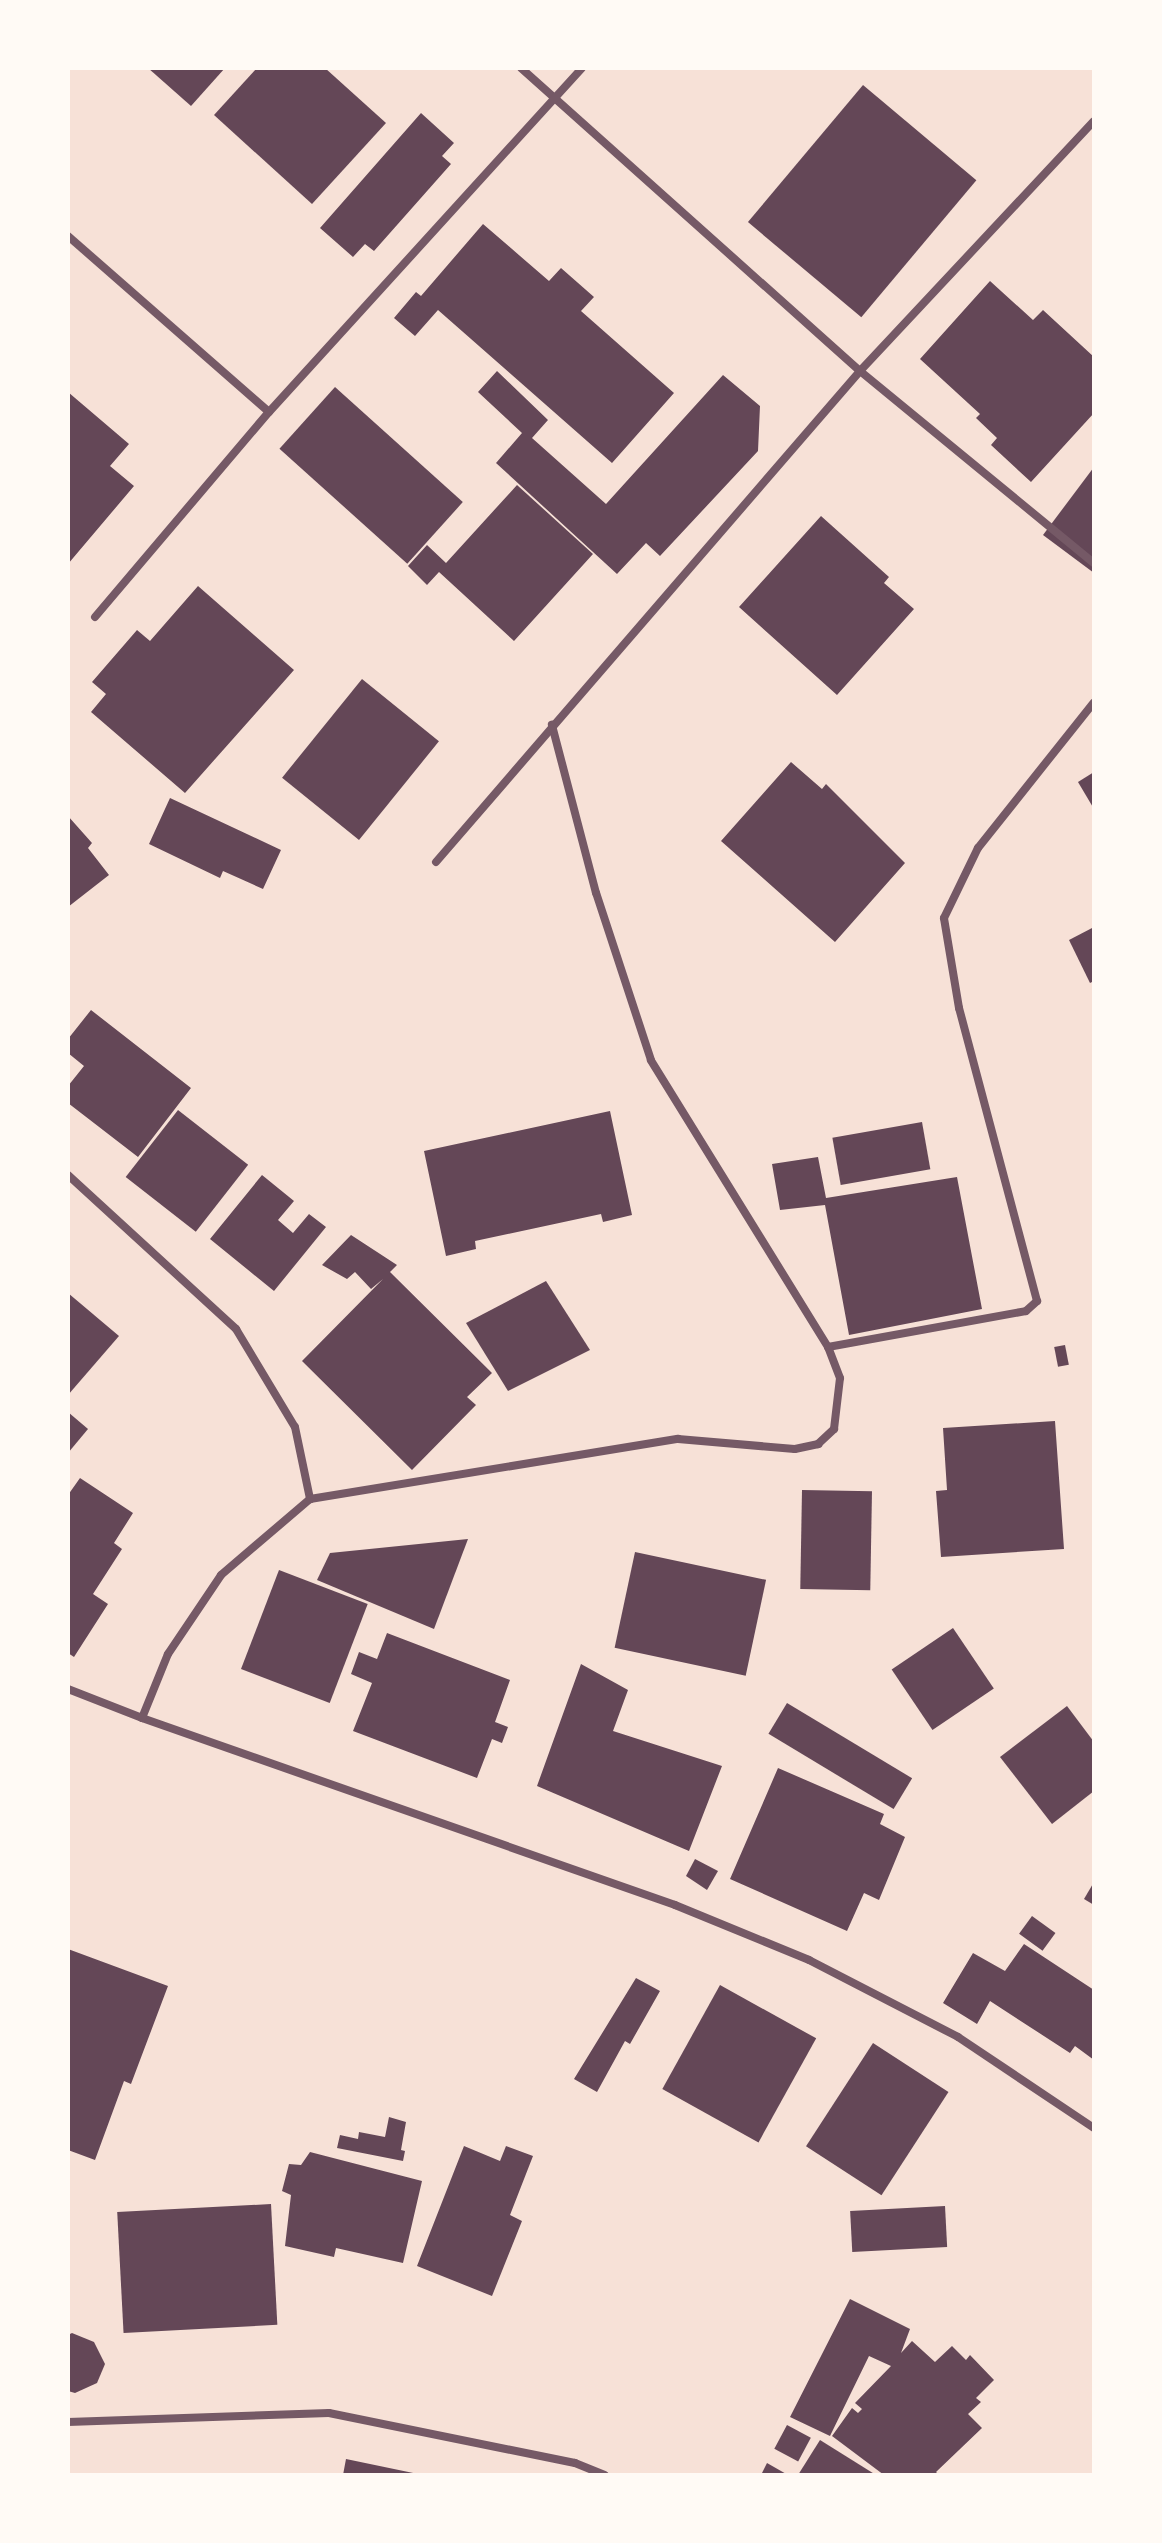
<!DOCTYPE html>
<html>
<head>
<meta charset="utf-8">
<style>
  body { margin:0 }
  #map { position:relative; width:1162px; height:2543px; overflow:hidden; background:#f7e1d7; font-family:Ubuntu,sans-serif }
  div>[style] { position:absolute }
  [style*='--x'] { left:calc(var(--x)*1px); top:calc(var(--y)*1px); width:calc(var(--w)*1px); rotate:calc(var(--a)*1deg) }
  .building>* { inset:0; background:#644757; transform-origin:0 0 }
  .minor>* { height:8px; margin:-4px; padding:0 4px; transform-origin:4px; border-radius:4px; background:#755966 }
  span { translate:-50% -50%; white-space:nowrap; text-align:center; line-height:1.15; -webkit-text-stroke:6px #fffaf5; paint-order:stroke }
  .frame { position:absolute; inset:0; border:70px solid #fffaf5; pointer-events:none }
</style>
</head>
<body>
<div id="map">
  <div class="building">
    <div style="clip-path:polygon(148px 68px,225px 68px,191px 106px)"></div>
    <div style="clip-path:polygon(257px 68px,325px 68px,386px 123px,312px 204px,214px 115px)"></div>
    <div style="left:863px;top:85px;width:148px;height:179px;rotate:40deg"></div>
    <div style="clip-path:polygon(421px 113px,454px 143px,442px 156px,451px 164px,374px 251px,365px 244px,353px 257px,320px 228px)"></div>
    <div style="clip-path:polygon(483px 224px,549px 281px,561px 268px,594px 297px,581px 311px,674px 393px,612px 463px,438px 310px,415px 336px,394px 318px,416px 292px,421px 296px)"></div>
    <div style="clip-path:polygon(990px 281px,1033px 320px,1043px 310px,1094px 357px,1094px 413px,1031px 482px,991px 445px,997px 438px,976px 418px,980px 414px,920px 359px)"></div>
    <div style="clip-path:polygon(497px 371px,548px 420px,532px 438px,606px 504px,723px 375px,760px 406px,758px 451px,660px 556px,646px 543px,617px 574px,496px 463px,522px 433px,478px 392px)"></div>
    <div style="left:335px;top:387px;width:172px;height:83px;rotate:42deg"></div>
    <div style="clip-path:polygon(68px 392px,129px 444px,110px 466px,134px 486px,68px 564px)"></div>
    <div style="clip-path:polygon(1094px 467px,1094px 573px,1043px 535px)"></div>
    <div style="clip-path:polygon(517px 485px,593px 554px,514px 641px,439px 572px,427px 585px,408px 566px,427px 545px,446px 563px)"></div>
    <div style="clip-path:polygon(821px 516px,889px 577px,884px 583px,914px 609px,837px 695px,739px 607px)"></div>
    <div style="clip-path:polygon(198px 586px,294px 670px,185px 793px,91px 712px,106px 694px,92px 682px,137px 630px,150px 641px)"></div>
    <div style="left:362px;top:679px;width:99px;height:127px;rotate:39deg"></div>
    <div style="clip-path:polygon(791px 762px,822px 789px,826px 784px,905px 863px,835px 942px,721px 841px)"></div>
    <div style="clip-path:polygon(1094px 772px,1094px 809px,1078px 782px)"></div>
    <div style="clip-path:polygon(170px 798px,281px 850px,263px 889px,223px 871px,220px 878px,149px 844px)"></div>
    <div style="clip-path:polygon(68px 816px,92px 843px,88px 848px,109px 875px,68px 907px)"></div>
    <div style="clip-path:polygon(1094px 927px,1094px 981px,1090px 983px,1069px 940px)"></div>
    <div style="clip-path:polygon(91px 1010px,191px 1088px,138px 1157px,68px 1103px,68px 1086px,84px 1066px,68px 1053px,68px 1039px)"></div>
    <div style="left:178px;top:1110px;width:89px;height:85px;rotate:38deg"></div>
    <div style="clip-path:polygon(610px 1111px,632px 1215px,603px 1222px,601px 1214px,475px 1241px,476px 1249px,446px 1256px,424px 1151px)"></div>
    <div style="left:922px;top:1122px;width:48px;height:91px;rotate:80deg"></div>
    <div style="clip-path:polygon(818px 1157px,826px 1198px,957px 1177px,982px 1309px,849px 1335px,825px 1205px,780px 1210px,772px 1164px)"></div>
    <div style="clip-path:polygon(262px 1175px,294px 1201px,278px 1220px,293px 1233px,309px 1214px,326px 1227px,274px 1291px,210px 1239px)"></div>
    <div style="clip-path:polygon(351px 1235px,397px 1265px,390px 1272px,492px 1373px,467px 1397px,476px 1405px,412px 1470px,302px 1361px,383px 1279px,371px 1289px,355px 1272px,347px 1279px,322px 1265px)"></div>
    <div style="clip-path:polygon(546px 1281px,590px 1350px,508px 1391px,466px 1323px)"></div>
    <div style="clip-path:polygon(68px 1293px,119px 1336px,68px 1395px)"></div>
    <div style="left:1065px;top:1345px;width:20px;height:11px;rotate:79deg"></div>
    <div style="clip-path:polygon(68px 1412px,88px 1429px,68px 1453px)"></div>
    <div style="clip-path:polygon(1055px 1421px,1064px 1549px,941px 1557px,936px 1491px,947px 1490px,943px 1428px)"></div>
    <div style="clip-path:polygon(80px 1478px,133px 1513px,114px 1543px,122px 1549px,93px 1594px,108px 1604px,74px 1657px,68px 1653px,68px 1495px)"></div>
    <div style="left:802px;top:1490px;width:70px;height:99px;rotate:1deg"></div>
    <div style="clip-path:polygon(468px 1539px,434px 1629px,317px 1580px,330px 1553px)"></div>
    <div style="left:635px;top:1552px;width:134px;height:98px;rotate:12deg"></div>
    <div style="left:279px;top:1570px;width:95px;height:106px;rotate:21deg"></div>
    <div style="left:953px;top:1628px;width:73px;height:74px;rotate:56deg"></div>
    <div style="clip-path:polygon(387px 1633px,510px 1680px,495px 1722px,508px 1727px,502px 1743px,492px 1739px,477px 1778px,353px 1731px,372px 1683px,351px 1674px,359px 1652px,377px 1659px)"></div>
    <div style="clip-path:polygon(581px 1664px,628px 1690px,613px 1731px,722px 1766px,689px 1851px,537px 1786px)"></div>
    <div style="left:787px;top:1703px;width:146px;height:36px;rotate:31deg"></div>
    <div style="clip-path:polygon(1067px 1706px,1094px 1742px,1094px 1791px,1052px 1824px,1000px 1757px)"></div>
    <div style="clip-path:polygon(778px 1768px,884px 1814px,880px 1824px,905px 1837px,879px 1900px,864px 1893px,847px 1931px,730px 1879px)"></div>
    <div style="clip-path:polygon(695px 1859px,718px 1871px,707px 1890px,686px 1876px)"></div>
    <div style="clip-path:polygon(1094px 1882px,1094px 1905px,1084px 1899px)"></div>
    <div style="left:1032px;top:1916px;width:29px;height:22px;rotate:36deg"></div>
    <div style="clip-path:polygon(1024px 1944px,1094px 1990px,1094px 2060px,1075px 2046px,1070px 2053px,990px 2001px,977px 2024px,943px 2003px,973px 1953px,1005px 1971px)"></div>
    <div style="clip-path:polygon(68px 1949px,168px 1986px,131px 2084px,124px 2081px,95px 2160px,68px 2150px)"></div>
    <div style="clip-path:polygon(636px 1978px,660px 1991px,630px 2044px,625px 2041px,597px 2092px,574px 2079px)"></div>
    <div style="left:720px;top:1985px;width:110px;height:119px;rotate:29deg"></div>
    <div style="left:873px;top:2043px;width:90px;height:123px;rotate:33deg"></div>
    <div style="clip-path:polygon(389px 2117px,406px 2122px,401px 2150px,405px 2151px,403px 2161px,337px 2148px,340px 2135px,358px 2139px,359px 2132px,385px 2137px)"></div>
    <div style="clip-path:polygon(464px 2146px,500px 2161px,506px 2146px,533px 2156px,510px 2215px,522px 2221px,492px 2296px,417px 2266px)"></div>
    <div style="clip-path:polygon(310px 2152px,422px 2181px,403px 2263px,336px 2248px,334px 2257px,285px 2246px,291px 2195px,282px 2191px,289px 2164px,301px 2165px)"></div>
    <div style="left:271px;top:2204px;width:121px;height:154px;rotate:87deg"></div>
    <div style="left:945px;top:2206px;width:41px;height:95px;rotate:87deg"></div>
    <div style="clip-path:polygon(850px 2299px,910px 2329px,901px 2353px,912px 2341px,935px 2362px,952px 2346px,966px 2360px,970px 2355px,994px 2380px,976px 2398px,981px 2402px,968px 2414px,982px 2428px,936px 2472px,939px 2475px,884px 2475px,832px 2436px,852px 2408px,858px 2413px,862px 2409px,855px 2403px,891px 2366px,869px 2356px,830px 2436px,790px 2417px)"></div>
    <div style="clip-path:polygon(72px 2333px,94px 2342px,105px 2364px,97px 2383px,75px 2393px,68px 2391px,68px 2335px)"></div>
    <div style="left:787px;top:2425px;width:27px;height:27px;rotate:28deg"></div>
    <div style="clip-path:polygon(820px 2440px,876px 2475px,798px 2475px)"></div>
    <div style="clip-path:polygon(346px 2459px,418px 2474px,417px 2475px,343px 2475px)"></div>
    <div style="clip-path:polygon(767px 2463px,788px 2475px,761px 2475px)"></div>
  </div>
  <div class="minor">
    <div style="--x:521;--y:68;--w:455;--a:41.8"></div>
    <div style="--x:860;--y:371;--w:303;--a:39.4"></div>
    <div style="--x:68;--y:236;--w:267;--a:41.2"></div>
    <div style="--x:95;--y:617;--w:269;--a:-49.7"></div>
    <div style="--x:269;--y:412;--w:465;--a:-47.7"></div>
    <div style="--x:436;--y:862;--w:649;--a:-49.19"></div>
    <div style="--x:860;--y:371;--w:342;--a:-46.9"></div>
    <div style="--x:68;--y:1175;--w:228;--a:42.5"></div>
    <div style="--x:236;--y:1329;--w:114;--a:59"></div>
    <div style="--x:295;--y:1427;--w:74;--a:78.2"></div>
    <div style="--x:828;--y:1347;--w:201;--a:-10.3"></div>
    <div style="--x:1026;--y:1311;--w:15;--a:-42"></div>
    <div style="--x:1037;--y:1301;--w:303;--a:-104.9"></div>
    <div style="--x:959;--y:1008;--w:91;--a:-99.5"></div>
    <div style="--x:944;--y:918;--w:78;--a:-64.1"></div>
    <div style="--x:978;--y:848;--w:186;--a:-51.5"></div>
    <div style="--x:68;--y:1689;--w:79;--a:21.4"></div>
    <div style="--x:142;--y:1718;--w:565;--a:19.33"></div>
    <div style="--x:675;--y:1905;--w:145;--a:22.3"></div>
    <div style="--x:809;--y:1960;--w:168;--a:27.3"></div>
    <div style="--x:958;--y:2037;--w:164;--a:33.8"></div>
    <div style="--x:142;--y:1718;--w:69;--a:-67.9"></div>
    <div style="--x:168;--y:1654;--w:95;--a:-56.1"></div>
    <div style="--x:221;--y:1575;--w:117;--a:-40.5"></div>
    <div style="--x:310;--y:1499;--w:373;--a:-9.3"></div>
    <div style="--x:678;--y:1439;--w:117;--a:4.9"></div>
    <div style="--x:795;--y:1449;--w:24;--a:-12"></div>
    <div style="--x:818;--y:1444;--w:22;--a:-43"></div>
    <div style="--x:834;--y:1429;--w:51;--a:-83.3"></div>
    <div style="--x:840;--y:1378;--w:33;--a:-111"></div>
    <div style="--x:828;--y:1347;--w:337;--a:-121.7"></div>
    <div style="--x:651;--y:1060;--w:176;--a:-108.2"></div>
    <div style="--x:596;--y:893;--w:174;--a:-104.7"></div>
    <div style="--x:68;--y:2422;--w:261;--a:-2"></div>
    <div style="--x:329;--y:2413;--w:251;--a:11.5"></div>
    <div style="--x:575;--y:2463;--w:32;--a:22"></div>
  </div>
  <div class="frame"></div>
</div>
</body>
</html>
